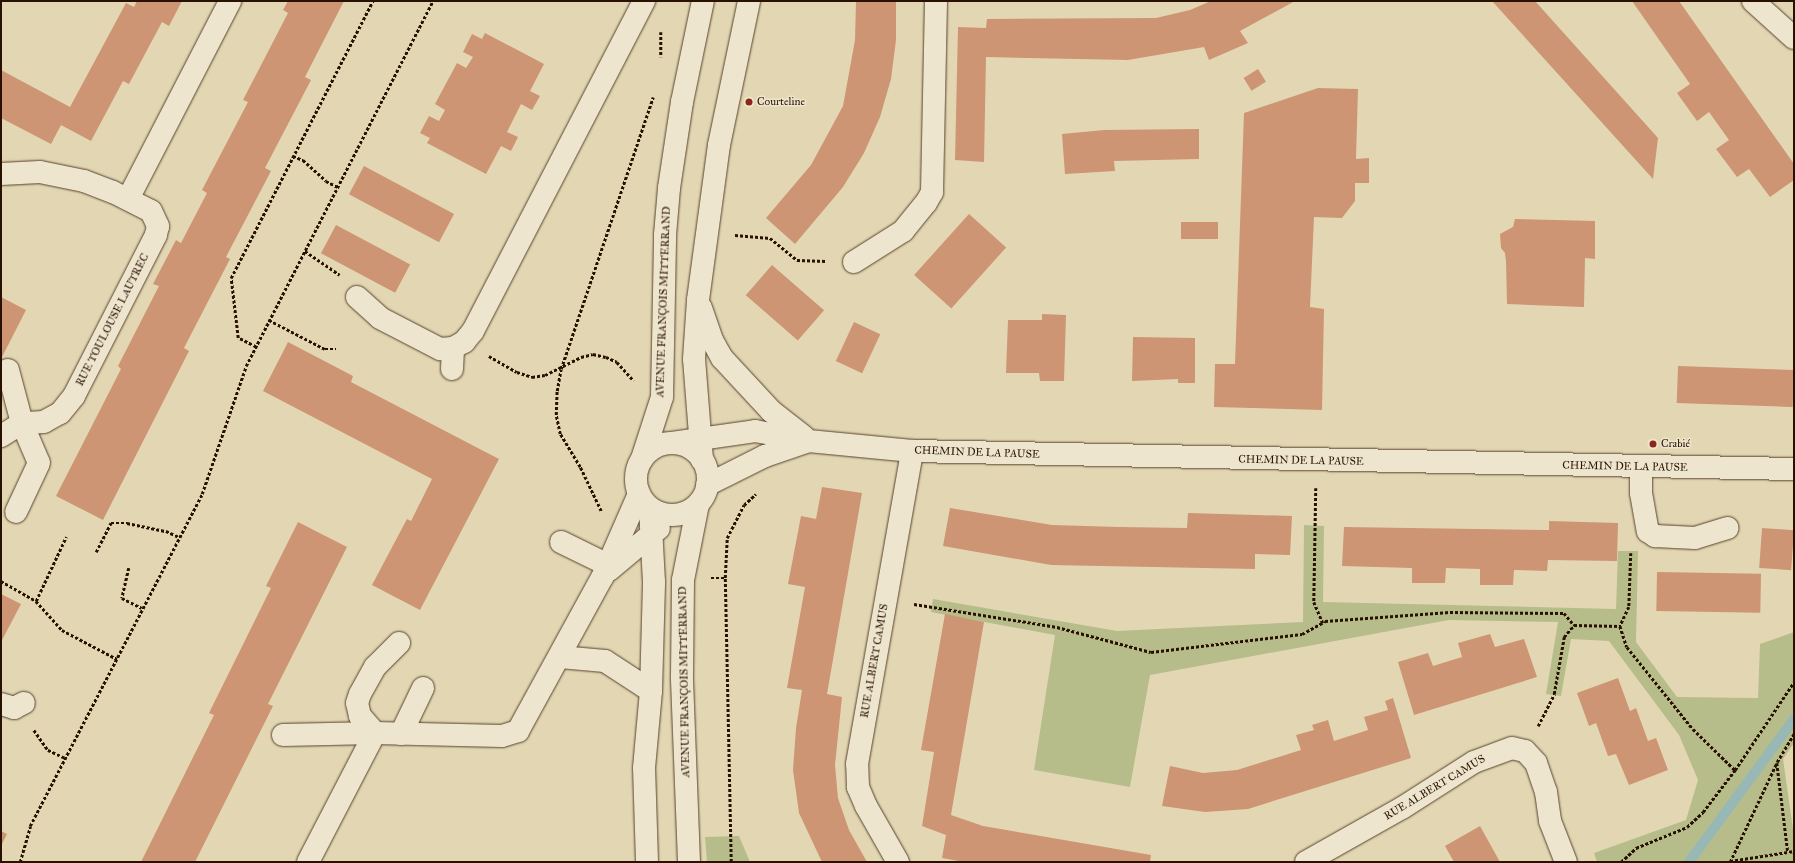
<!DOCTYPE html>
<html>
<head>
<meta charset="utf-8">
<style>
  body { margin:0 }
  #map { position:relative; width:1795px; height:863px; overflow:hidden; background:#e3d7b3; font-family:"IM FELL Great Primer",serif }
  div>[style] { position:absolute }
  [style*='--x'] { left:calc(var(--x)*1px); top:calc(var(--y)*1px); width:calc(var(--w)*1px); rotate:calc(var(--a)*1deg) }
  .green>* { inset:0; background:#b6bd8a }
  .stream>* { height:10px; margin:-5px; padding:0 5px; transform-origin:5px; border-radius:5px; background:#97b8b5 }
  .building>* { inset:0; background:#cd9573; transform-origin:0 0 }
  .path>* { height:2.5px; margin-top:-1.25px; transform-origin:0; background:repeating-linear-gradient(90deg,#291100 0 3px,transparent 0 5px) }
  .roads { filter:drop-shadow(0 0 1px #58422d) drop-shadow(0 0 1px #58422d) }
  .minor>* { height:22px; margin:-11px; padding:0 11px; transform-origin:11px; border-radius:11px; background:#ede5ce }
  .minor>.ring { margin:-11px; padding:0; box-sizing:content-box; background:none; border:22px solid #ede5ce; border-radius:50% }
  .dots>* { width:11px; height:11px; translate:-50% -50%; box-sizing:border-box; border:2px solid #ede5ce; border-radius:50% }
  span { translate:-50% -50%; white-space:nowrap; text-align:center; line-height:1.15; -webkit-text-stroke:3px #ede5ce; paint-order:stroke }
  .poi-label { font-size:11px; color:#291100 }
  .left { translate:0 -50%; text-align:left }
  .street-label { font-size:11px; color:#291100 }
  .frame { position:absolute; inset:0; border:2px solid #291100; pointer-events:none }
</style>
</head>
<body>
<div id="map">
  <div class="green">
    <div style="clip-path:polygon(1304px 525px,1324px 526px,1323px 602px,1616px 609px,1618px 551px,1638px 551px,1636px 642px,1677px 697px,1758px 698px,1760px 644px,1794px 632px,1794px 743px,1783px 759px,1794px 836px,1794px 862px,1597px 862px,1594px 853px,1686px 820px,1698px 780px,1679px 735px,1609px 641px,1571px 639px,1561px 696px,1546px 694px,1558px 622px,1449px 620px,1150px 675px,1130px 787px,1034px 770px,1055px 635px,931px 612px,933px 599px,1117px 631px,1303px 622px)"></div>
    <div style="clip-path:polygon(739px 836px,750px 862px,707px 862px,705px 837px)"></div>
  </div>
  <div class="stream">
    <div style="--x:1689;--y:862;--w:177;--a:-53.7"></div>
  </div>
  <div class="building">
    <div style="clip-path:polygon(137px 1px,182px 1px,169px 26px,162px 22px,129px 84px,123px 81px,91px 141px,61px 125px,51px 144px,1px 118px,1px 70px,70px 107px,126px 3px,134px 7px)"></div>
    <div style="clip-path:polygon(288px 1px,344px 1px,305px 77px,311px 80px,265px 168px,271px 171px,226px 257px,230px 259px,184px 348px,189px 351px,103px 520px,56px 496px,121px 369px,118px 366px,159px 286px,153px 284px,176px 240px,181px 243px,207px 193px,202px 190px,248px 102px,243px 100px,288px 13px,283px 10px)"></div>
    <div style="clip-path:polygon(856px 1px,896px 1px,896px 40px,891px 79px,880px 117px,864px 153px,843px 187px,795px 244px,766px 218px,811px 165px,843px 106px,855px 40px)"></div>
    <div style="clip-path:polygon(1211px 1px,1295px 1px,1240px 31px,1248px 43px,1209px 60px,1204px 47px,1128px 60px,986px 57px,984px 162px,955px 160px,958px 27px,986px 28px,987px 19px,1156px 18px,1190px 10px)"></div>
    <div style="clip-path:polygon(1492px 1px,1535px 1px,1658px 138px,1653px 179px)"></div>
    <div style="clip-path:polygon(1632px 1px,1679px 1px,1794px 164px,1794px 180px,1770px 197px,1749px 169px,1737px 177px,1716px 149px,1729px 140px,1709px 112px,1697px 121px,1677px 93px,1690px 84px)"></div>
    <div style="clip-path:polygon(485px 33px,544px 64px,530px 91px,540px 96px,532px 110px,521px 104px,507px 132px,518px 137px,511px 151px,501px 146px,486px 174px,427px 143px,430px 138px,420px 133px,429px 116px,439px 121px,445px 110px,435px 104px,457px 63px,466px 68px,473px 57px,463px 52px,472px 34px,482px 39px)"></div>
    <div style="left:1258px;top:69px;width:15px;height:17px;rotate:58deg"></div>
    <div style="clip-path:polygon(1318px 88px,1358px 89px,1356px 159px,1369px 158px,1369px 183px,1355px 183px,1355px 201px,1342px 218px,1314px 217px,1310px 307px,1324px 309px,1322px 410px,1214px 407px,1215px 364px,1235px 364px,1244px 113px)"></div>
    <div style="clip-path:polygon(1199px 129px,1199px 159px,1114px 161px,1115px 171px,1065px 174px,1062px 134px,1104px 130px)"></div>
    <div style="left:364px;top:166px;width:102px;height:32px;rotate:28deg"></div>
    <div style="left:969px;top:214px;width:50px;height:82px;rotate:42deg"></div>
    <div style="clip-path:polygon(1515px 219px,1595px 221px,1595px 259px,1585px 258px,1584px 307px,1507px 304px,1506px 261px,1505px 253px,1501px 248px,1500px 234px,1513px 227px)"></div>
    <div style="left:1181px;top:222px;width:37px;height:17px"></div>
    <div style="left:336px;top:225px;width:84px;height:32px;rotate:28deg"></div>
    <div style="left:772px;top:265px;width:69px;height:40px;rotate:41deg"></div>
    <div style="clip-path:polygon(1px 297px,26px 310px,1px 359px)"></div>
    <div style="clip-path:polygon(1042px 314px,1066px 315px,1064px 381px,1040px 381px,1039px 373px,1006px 373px,1008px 320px,1042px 320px)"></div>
    <div style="left:854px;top:322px;width:29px;height:43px;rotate:25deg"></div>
    <div style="clip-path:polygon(1133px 337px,1195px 338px,1195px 383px,1178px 383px,1178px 379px,1132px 381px)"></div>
    <div style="clip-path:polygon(288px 342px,353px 376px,351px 382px,499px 459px,420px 610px,372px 585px,407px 519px,411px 521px,432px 479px,263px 391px)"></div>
    <div style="left:1678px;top:366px;width:116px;height:37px;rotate:2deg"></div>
    <div style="clip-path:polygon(822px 487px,862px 493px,827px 694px,842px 697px,835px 765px,838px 798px,849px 830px,867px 862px,822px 862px,799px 813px,793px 770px,796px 728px,802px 690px,787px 688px,805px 587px,788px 584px,801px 516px,816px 519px)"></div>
    <div style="clip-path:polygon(950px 508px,1052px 525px,1119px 527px,1187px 528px,1188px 513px,1292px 516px,1290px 555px,1255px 554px,1255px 569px,1051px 565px,943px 546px)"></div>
    <div style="clip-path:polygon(1549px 521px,1618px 523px,1617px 561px,1548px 560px,1547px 571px,1514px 570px,1513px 585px,1480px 585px,1480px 569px,1446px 568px,1445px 583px,1412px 583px,1412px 568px,1342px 566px,1344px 527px,1549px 530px)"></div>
    <div style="clip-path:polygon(298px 522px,347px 547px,268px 704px,273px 706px,195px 862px,141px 862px,214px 715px,209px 713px,271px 588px,266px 586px)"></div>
    <div style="left:1762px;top:528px;width:32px;height:40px;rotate:4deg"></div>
    <div style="left:1657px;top:572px;width:104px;height:39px;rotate:1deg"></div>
    <div style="clip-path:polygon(1px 594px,21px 604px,1px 642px)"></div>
    <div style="clip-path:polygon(945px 614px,984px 622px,951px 815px,983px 826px,1151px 855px,1150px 862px,964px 862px,942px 858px,946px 835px,922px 826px,934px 752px,921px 750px)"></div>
    <div style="clip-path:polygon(1490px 634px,1495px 647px,1524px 639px,1537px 677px,1414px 715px,1398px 662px,1428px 653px,1433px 666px,1462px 657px,1458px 643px)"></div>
    <div style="clip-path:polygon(1618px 678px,1630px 711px,1636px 708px,1648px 741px,1656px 738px,1668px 770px,1629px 785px,1616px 754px,1608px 756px,1596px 723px,1589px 726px,1577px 693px)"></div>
    <div style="clip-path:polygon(1393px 698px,1411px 758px,1248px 809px,1205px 812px,1162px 806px,1170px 766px,1203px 773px,1237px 770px,1301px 750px,1296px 735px,1314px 730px,1312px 725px,1328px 720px,1334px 741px,1368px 730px,1364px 717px,1388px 710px,1385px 701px)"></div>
    <div style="clip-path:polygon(1480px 826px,1500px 862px,1454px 862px,1445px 846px)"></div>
    <div style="clip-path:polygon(1px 831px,7px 834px,1px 846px)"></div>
  </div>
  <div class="path">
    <div style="--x:661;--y:32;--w:25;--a:90"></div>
    <div style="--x:293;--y:156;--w:11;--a:22"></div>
    <div style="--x:303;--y:160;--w:31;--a:42"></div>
    <div style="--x:326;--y:181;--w:13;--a:27"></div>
    <div style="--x:735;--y:235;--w:35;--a:5"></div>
    <div style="--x:770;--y:238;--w:35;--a:39"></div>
    <div style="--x:797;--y:260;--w:29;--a:2"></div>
    <div style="--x:305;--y:251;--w:42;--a:34.4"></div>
    <div style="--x:269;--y:320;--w:63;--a:27.4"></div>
    <div style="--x:325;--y:349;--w:11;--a:0"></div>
    <div style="--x:256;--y:347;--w:20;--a:-153"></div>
    <div style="--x:238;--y:338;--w:60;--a:-96.7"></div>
    <div style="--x:231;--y:278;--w:311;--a:-62.9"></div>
    <div style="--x:489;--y:356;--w:32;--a:30"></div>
    <div style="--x:517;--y:372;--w:16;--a:18"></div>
    <div style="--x:532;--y:377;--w:13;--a:-9"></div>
    <div style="--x:545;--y:375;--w:40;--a:-26.6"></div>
    <div style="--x:581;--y:357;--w:12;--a:-14"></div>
    <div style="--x:593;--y:354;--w:13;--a:13"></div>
    <div style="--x:606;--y:357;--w:12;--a:24"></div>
    <div style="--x:617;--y:362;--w:25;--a:48"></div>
    <div style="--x:1316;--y:488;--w:114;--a:91"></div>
    <div style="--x:1314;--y:602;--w:23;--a:67"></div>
    <div style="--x:601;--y:511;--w:49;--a:-115.5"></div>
    <div style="--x:580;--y:467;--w:39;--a:-121"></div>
    <div style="--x:560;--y:434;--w:19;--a:-102"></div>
    <div style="--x:556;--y:415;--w:24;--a:-88"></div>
    <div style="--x:557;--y:391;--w:22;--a:-80"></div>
    <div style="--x:561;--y:369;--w:287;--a:-71.3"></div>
    <div style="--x:96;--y:552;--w:33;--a:-63"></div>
    <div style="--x:111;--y:523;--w:16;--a:0"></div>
    <div style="--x:127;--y:523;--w:40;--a:12"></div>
    <div style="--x:166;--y:531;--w:14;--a:25"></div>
    <div style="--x:1631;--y:553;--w:54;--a:92.1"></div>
    <div style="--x:1629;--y:607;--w:21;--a:115"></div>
    <div style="--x:1620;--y:626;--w:22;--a:72"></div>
    <div style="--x:1627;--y:647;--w:105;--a:51.2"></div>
    <div style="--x:1693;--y:729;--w:59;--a:44.3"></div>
    <div style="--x:129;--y:568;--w:31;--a:103"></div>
    <div style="--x:122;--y:598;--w:22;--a:27"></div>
    <div style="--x:711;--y:578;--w:14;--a:0"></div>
    <div style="--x:1;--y:581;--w:40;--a:29.7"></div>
    <div style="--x:36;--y:601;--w:39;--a:48"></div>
    <div style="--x:62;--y:630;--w:62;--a:27.8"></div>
    <div style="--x:36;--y:601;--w:71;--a:-64.9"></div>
    <div style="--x:914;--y:604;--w:145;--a:9.1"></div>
    <div style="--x:1057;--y:627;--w:97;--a:14.9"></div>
    <div style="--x:1151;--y:652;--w:152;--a:-6.8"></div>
    <div style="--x:1302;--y:634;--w:26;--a:-29"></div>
    <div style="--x:1325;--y:621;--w:125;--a:-4.1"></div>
    <div style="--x:1450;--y:612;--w:114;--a:0.5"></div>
    <div style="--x:1564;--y:613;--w:16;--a:50"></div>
    <div style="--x:1574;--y:625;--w:46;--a:1.2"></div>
    <div style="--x:1538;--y:726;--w:36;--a:-63"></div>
    <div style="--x:1554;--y:694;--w:58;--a:-80"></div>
    <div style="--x:1564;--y:637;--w:16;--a:-50"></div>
    <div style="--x:34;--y:730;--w:24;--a:55"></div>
    <div style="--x:48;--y:750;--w:19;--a:25"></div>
    <div style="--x:1777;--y:763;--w:90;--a:83"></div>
    <div style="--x:1730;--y:861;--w:65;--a:-8.9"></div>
    <div style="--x:20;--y:862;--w:37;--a:-74"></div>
    <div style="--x:30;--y:826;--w:374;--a:-62.6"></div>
    <div style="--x:202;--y:494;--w:135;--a:-71"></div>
    <div style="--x:246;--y:366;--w:410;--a:-62.9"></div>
    <div style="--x:731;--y:862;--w:284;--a:-91.2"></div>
    <div style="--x:725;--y:578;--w:40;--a:-87.1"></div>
    <div style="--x:727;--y:538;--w:37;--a:-63"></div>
    <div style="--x:744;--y:505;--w:16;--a:-43"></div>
    <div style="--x:1621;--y:862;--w:21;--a:-43"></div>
    <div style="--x:1636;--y:848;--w:55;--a:-22.4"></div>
    <div style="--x:1687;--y:827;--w:22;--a:-43"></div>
    <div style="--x:1703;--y:812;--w:53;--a:-52.7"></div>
    <div style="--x:1735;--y:770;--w:106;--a:-56.2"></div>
    <div style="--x:1730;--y:862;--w:110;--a:-64.8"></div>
    <div style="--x:1777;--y:762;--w:33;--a:-59"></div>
  </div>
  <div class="roads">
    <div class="minor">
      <div style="--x:1753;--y:1;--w:55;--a:42.1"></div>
      <div style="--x:1;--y:174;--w:39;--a:-3"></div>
      <div style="--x:40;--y:172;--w:45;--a:11.6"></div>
      <div style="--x:84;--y:181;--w:31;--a:21"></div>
      <div style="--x:113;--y:192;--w:42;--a:26.6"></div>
      <div style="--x:151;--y:211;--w:17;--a:65"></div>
      <div style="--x:158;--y:226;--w:9;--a:103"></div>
      <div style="--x:156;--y:235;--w:181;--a:117"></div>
      <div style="--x:74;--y:396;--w:22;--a:129"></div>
      <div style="--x:60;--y:413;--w:18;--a:151"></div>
      <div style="--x:44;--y:422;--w:22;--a:177"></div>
      <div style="--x:22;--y:423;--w:25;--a:148"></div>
      <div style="--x:128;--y:199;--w:223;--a:-62.7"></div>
      <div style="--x:854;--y:262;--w:58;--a:-32.3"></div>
      <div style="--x:903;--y:231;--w:36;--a:-51"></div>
      <div style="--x:926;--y:203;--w:13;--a:-61"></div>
      <div style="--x:932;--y:192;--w:191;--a:-88.8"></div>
      <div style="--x:357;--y:297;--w:31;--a:42"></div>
      <div style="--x:380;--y:318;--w:68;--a:27.3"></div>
      <div style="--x:440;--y:349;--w:13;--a:-4"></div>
      <div style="--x:453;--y:348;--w:13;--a:-29"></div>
      <div style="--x:464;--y:342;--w:14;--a:-51"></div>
      <div style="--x:473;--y:331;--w:372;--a:-62.6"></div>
      <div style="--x:701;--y:308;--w:34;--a:71"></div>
      <div style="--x:712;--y:340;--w:21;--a:61"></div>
      <div style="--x:722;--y:358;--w:72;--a:47.2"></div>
      <div style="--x:771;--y:411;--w:41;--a:38"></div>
      <div style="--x:452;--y:369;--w:21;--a:-87"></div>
      <div style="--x:8;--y:370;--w:55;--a:75.2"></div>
      <div style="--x:22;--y:423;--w:43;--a:67"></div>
      <div style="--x:39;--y:463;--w:54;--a:115.1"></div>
      <div style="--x:672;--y:443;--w:84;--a:-8.2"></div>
      <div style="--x:755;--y:431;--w:55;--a:10.5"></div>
      <div style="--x:809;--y:441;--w:103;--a:5.5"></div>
      <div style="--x:912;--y:451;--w:882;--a:1.17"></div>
      <div class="ring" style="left:636px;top:443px;width:50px;height:50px"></div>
      <div style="--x:642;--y:459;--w:65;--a:-72.1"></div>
      <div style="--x:662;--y:397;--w:162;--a:-88.9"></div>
      <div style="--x:665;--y:235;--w:47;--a:-85.1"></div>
      <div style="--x:669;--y:188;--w:87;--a:-81.4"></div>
      <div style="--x:682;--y:102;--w:103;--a:-78.3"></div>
      <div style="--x:702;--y:460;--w:101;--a:-94.5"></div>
      <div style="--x:694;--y:359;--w:59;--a:-86.1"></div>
      <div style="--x:698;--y:300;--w:156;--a:-82.3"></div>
      <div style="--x:719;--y:145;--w:147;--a:-78.2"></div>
      <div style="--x:1641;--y:467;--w:26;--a:90"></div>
      <div style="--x:1641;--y:493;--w:39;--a:80"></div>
      <div style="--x:1648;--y:531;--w:9;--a:36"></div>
      <div style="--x:1655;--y:536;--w:40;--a:2.9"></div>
      <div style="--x:1695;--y:538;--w:34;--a:-17"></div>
      <div style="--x:707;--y:485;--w:65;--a:-26.6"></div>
      <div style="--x:765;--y:456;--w:46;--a:-18.8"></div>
      <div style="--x:561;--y:542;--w:52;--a:26.1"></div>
      <div style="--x:609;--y:570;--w:65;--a:-40"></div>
      <div style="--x:560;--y:657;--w:45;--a:5.1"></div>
      <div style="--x:605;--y:661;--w:55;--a:33.1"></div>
      <div style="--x:1;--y:704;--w:14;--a:17"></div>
      <div style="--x:14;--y:708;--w:11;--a:-27"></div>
      <div style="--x:375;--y:733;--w:23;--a:-131"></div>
      <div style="--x:360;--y:716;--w:13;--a:-103"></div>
      <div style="--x:357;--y:703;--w:9;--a:-72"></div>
      <div style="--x:360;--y:694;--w:31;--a:-61"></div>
      <div style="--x:375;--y:667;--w:34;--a:-45"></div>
      <div style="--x:401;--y:734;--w:51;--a:-64.4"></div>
      <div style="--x:283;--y:735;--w:92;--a:-1.2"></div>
      <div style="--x:308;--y:862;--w:145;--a:-62.6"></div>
      <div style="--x:375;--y:733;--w:127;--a:1.4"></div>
      <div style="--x:502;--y:736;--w:17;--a:-17"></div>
      <div style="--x:518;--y:731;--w:177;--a:-61.3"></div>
      <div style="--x:603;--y:576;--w:90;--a:-66.3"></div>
      <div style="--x:647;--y:862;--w:94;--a:-91.8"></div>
      <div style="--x:644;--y:768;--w:77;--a:-84.8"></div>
      <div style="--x:651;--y:691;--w:109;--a:-88.4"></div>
      <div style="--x:654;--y:582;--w:74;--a:-93.1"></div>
      <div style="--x:689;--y:862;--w:186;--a:-92.2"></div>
      <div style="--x:682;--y:676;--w:96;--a:-89.4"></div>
      <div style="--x:683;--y:580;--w:77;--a:-78.8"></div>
      <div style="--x:898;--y:862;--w:64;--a:-119.7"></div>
      <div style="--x:866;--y:806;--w:21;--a:-113"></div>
      <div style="--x:858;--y:787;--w:23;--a:-92"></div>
      <div style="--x:857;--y:764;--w:318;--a:-80"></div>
      <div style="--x:1306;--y:862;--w:110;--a:-29.4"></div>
      <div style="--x:1402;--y:808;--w:85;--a:-32.6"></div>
      <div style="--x:1474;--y:762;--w:40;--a:-20.2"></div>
      <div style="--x:1512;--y:748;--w:13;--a:13"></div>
      <div style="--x:1525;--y:751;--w:16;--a:47"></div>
      <div style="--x:1536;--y:763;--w:31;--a:71"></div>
      <div style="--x:1546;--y:792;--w:29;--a:82"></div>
      <div style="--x:1550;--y:821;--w:44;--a:68.7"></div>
    </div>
  </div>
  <div class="dots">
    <div style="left:749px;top:102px;background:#8f2418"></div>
    <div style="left:1653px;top:444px;background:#8f2418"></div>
  </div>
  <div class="poi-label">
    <span class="left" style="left:757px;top:102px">Courteline</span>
    <span class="left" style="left:1661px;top:444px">Crabié</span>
  </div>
  <div class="street-label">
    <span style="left:664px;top:302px;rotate:-88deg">AVENUE FRANÇOIS MITTERRAND</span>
    <span style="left:113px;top:320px;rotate:-63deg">RUE TOULOUSE LAUTREC</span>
    <span style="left:977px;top:453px;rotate:2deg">CHEMIN DE LA PAUSE</span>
    <span style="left:1301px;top:461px;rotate:1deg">CHEMIN DE LA PAUSE</span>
    <span style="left:1625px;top:467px;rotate:1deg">CHEMIN DE LA PAUSE</span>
    <span style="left:875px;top:661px;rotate:-80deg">RUE ALBERT CAMUS</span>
    <span style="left:685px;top:682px;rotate:-91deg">AVENUE FRANÇOIS MITTERRAND</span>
    <span style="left:1435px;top:788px;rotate:-31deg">RUE ALBERT CAMUS</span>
  </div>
  <div class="frame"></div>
</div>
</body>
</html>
